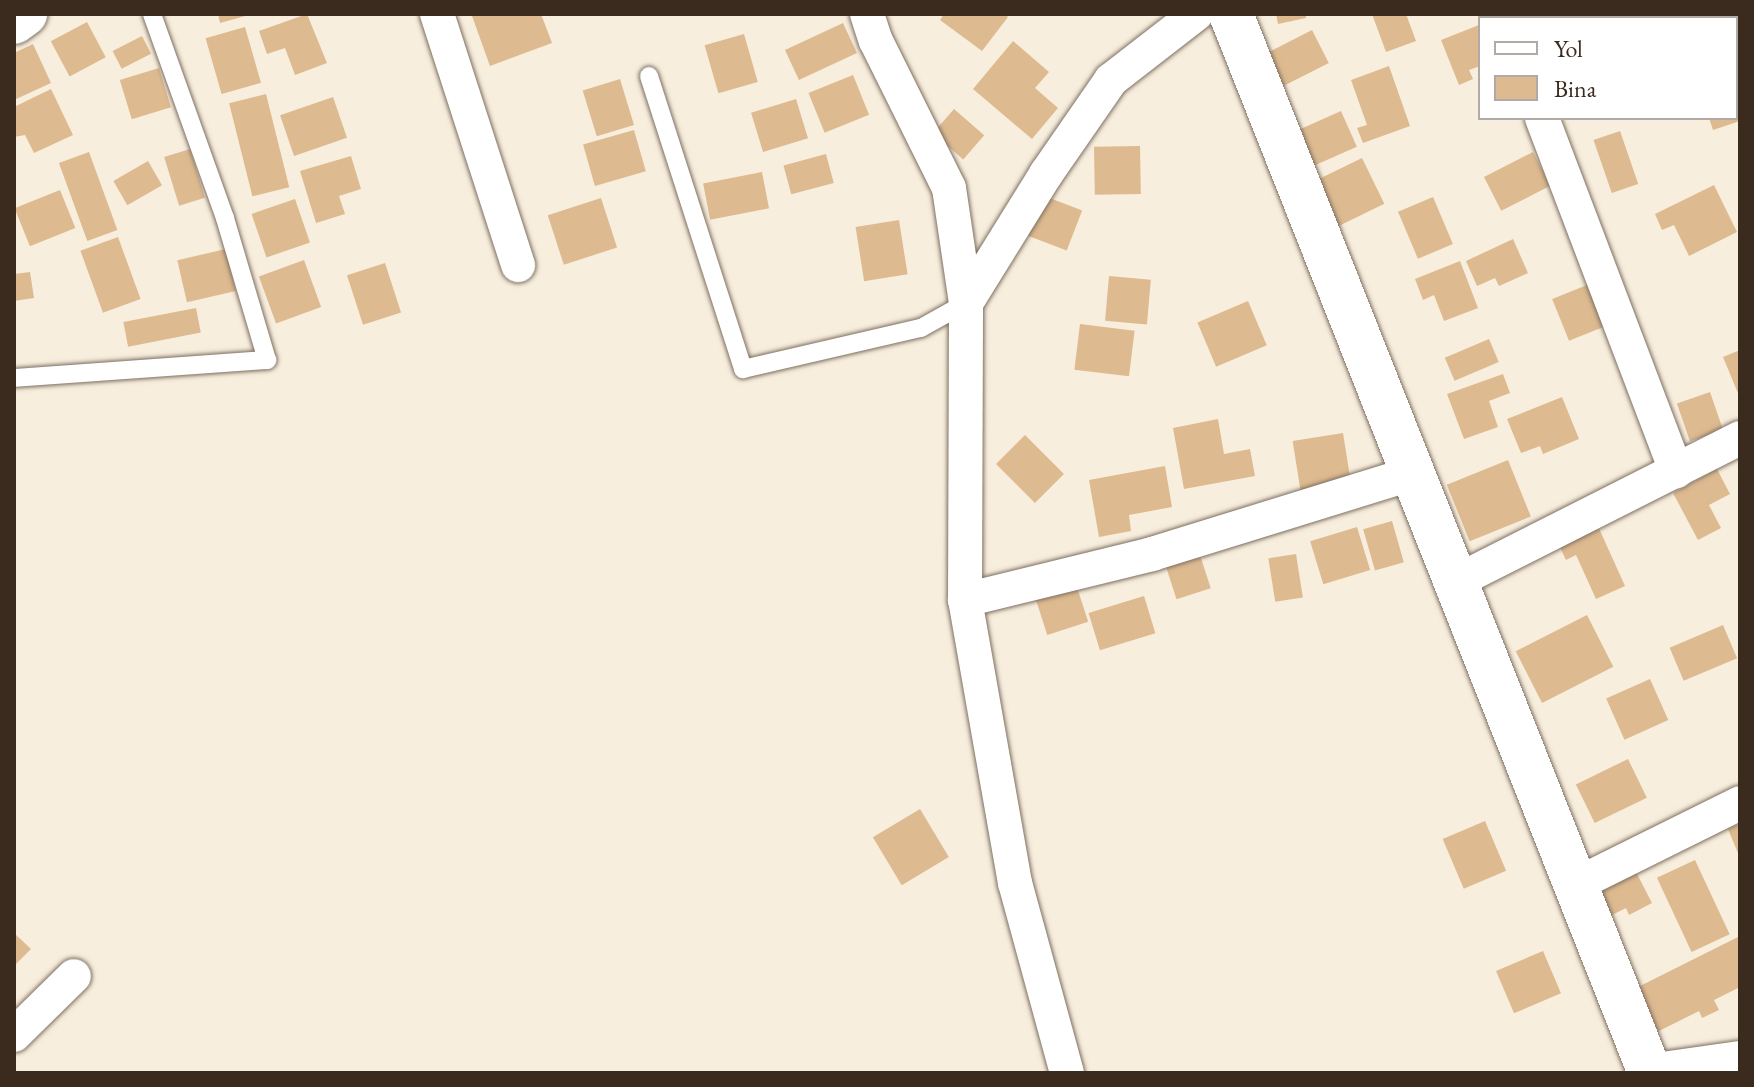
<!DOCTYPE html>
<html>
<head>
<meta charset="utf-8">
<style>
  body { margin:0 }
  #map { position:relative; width:1754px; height:1087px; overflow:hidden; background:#f8eedd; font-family:"EB Garamond",serif }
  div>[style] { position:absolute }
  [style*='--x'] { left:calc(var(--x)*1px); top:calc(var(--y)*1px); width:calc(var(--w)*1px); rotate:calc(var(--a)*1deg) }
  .building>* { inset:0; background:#deba90; transform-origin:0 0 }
  .roads { filter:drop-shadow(0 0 2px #7d6f61) drop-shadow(0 0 2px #7d6f61) }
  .service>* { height:18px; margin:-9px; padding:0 9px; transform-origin:9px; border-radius:9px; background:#fff }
  .minor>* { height:34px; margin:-17px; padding:0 17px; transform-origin:17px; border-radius:17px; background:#fff }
  .tertiary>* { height:44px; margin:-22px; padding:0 22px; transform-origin:22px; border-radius:22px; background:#fff }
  span { translate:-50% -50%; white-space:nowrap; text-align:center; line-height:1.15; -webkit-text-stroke:7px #fff; paint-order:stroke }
  .frame { position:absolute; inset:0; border:16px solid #3b2a1e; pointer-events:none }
  .legend { position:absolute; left:1478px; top:16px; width:260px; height:104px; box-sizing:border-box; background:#fff; border:2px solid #b1aaa5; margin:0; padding:10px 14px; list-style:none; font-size:24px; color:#3b2a1e }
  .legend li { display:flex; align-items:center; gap:16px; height:40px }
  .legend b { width:40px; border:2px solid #b1aaa5 }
</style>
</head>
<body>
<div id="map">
  <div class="building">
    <div style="clip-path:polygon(218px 14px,249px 14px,249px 15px,220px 23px)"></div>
    <div style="clip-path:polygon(307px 14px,327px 63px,295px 75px,285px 48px,267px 54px,259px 31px)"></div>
    <div style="clip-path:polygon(478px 14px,541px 14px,552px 43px,490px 66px,472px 16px)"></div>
    <div style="clip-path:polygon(944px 14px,1004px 14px,1008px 17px,982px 51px,940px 20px)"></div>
    <div style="clip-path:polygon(1276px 14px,1306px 14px,1306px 18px,1278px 24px)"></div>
    <div style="clip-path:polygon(1372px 14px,1406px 14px,1416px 41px,1386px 52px)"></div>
    <div style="left:87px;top:22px;width:40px;height:41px;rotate:62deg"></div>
    <div style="left:843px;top:23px;width:33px;height:64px;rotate:65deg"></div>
    <div style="clip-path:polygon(1479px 25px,1480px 66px,1469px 70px,1473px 79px,1459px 85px,1441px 40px)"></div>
    <div style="left:245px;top:27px;width:58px;height:41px;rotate:74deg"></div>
    <div style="left:1312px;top:30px;width:37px;height:52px;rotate:63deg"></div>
    <div style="left:744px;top:34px;width:50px;height:41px;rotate:74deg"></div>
    <div style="left:142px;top:36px;width:20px;height:33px;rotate:63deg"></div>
    <div style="clip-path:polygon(1013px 41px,1049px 72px,1035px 88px,1058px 108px,1032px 139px,973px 89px)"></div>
    <div style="clip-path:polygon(33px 44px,51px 83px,14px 100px,14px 53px)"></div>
    <div style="clip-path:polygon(1389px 66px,1410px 126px,1363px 143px,1357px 128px,1367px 125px,1351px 80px)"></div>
    <div style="left:159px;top:68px;width:41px;height:41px;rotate:73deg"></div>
    <div style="clip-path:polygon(1740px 73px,1740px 121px,1713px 130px,1709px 118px,1736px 118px,1736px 74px)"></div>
    <div style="left:853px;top:75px;width:43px;height:48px;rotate:68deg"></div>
    <div style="left:620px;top:79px;width:48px;height:39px;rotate:73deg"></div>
    <div style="clip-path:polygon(51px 89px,73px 135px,34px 153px,25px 135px,14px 137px,14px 107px)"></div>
    <div style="left:266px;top:94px;width:96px;height:38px;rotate:76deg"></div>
    <div style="left:333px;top:97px;width:43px;height:56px;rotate:71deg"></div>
    <div style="left:796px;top:99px;width:41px;height:47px;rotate:73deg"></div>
    <div style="left:954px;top:109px;width:40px;height:32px;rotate:41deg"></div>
    <div style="left:1341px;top:111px;width:39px;height:54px;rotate:66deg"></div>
    <div style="left:634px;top:130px;width:43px;height:53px;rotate:74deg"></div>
    <div style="left:1620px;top:131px;width:56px;height:28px;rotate:71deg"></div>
    <div style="left:1140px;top:146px;width:48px;height:46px;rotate:89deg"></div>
    <div style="left:190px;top:149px;width:51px;height:27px;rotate:73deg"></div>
    <div style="left:89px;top:152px;width:83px;height:32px;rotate:70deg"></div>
    <div style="left:1533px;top:152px;width:38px;height:55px;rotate:63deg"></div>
    <div style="left:826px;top:154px;width:30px;height:44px;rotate:75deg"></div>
    <div style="clip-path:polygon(351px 156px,361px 189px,339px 196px,345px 214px,316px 223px,300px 171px)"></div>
    <div style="left:1362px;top:158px;width:51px;height:61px;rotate:64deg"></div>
    <div style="left:148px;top:161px;width:28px;height:40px;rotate:60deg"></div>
    <div style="left:762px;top:172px;width:37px;height:60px;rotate:79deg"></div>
    <div style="clip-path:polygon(1714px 185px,1737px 232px,1689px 256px,1674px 225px,1662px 230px,1655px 214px)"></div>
    <div style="left:60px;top:190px;width:41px;height:49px;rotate:68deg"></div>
    <div style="left:1042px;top:195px;width:43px;height:43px;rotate:21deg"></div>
    <div style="left:1433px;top:197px;width:51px;height:38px;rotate:67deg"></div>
    <div style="left:601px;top:198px;width:52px;height:56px;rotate:72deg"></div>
    <div style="left:295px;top:199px;width:46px;height:46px;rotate:71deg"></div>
    <div style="left:899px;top:220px;width:55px;height:44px;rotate:81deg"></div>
    <div style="left:118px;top:237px;width:66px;height:40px;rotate:70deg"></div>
    <div style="clip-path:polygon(1513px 239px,1528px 273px,1499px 286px,1495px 278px,1477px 286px,1466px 261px)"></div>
    <div style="left:226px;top:249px;width:43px;height:50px;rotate:77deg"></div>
    <div style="left:304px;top:260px;width:50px;height:48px;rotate:70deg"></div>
    <div style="clip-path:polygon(1460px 261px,1478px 308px,1444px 321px,1434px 295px,1423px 300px,1415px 279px)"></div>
    <div style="left:385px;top:263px;width:52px;height:40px;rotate:72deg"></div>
    <div style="clip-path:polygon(30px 272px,34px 298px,14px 301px,14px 274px)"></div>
    <div style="left:1109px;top:276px;width:42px;height:45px;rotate:5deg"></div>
    <div style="left:1592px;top:283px;width:45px;height:43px;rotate:68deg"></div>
    <div style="left:1248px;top:301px;width:48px;height:55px;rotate:67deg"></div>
    <div style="left:196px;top:308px;width:25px;height:74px;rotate:79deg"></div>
    <div style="left:1080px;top:324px;width:55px;height:46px;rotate:7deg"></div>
    <div style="left:1489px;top:339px;width:25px;height:48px;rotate:67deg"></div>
    <div style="clip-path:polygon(1740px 350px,1740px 398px,1723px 357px)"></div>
    <div style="clip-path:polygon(1503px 374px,1510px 393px,1489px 401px,1498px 427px,1464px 439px,1447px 394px)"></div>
    <div style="left:1710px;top:392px;width:40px;height:35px;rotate:71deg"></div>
    <div style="clip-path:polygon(1562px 397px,1579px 439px,1543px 454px,1540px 446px,1521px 453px,1507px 419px)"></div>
    <div style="clip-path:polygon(1218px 419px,1224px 454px,1250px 449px,1255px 476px,1184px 489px,1173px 428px)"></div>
    <div style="left:1343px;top:433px;width:51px;height:51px;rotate:81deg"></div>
    <div style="left:1025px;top:435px;width:55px;height:41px;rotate:45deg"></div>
    <div style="left:1508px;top:460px;width:61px;height:66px;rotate:68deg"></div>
    <div style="clip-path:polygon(1165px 466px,1172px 507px,1129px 515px,1131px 531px,1099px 537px,1089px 480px)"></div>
    <div style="clip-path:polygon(1717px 469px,1730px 494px,1709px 505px,1721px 528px,1698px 540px,1673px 493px)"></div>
    <div style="left:1392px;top:521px;width:43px;height:30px;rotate:74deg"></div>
    <div style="clip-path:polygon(1597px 524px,1625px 586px,1596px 599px,1576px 555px,1566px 560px,1558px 543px)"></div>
    <div style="left:1357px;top:527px;width:45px;height:49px;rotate:73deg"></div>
    <div style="left:1199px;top:552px;width:38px;height:36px;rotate:72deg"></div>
    <div style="left:1296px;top:554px;width:44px;height:28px;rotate:81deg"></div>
    <div style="left:1074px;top:578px;width:46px;height:43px;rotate:72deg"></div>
    <div style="left:1144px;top:596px;width:39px;height:58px;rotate:73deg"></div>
    <div style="left:1587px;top:615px;width:58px;height:80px;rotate:63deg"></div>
    <div style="left:1723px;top:625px;width:36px;height:58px;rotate:67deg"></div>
    <div style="left:1650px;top:679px;width:45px;height:48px;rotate:66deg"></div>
    <div style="left:1628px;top:759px;width:43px;height:58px;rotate:64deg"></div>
    <div style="left:920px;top:809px;width:56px;height:55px;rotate:59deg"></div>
    <div style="left:1485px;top:821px;width:54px;height:46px;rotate:67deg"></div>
    <div style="clip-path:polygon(1740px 824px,1740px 858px,1728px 829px)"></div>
    <div style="left:1695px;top:860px;width:82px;height:42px;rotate:65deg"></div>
    <div style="clip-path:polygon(1636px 872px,1652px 903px,1629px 915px,1626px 908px,1608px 917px,1595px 892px)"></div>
    <div style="clip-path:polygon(14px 933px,31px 949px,14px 966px)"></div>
    <div style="clip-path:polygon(1740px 936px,1740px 987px,1714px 1000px,1719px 1010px,1702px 1018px,1699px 1011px,1653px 1034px,1632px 990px)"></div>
    <div style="left:1543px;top:951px;width:46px;height:51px;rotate:67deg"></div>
  </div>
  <div class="roads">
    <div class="service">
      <div style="--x:649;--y:76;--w:308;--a:72.2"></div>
      <div style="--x:743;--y:369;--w:183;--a:-13"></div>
      <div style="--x:921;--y:328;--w:51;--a:-29.1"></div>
      <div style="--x:14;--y:378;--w:254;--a:-4.1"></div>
      <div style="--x:267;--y:360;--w:148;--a:-106.5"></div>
      <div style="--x:225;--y:218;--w:217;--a:-109.7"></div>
    </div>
    <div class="minor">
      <div style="--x:437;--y:14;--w:264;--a:72.1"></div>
      <div style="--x:867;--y:14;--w:28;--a:72"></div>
      <div style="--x:876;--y:41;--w:164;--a:63.6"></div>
      <div style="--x:949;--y:188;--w:116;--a:81.6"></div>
      <div style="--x:1504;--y:14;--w:4;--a:63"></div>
      <div style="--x:1542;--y:118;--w:378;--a:69.2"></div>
      <div style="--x:1457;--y:581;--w:317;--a:-26.8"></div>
      <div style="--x:965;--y:600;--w:193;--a:-13.8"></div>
      <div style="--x:1152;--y:554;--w:274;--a:-17.2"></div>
      <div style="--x:1575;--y:885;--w:184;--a:-26.4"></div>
      <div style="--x:14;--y:1035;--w:84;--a:-44.5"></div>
      <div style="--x:1649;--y:1071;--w:92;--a:-8.1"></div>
      <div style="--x:1067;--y:1073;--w:197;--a:-105.3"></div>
      <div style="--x:1015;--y:883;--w:287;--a:-100"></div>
      <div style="--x:965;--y:600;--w:297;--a:-89.8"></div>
      <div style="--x:966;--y:303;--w:152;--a:-58.2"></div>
      <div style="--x:1046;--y:174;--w:114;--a:-55.3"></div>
      <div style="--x:1111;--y:80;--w:108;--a:-37.8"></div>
    </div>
    <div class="tertiary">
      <div style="--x:1231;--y:14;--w:1139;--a:68.41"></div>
      <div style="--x:14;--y:22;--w:14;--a:-36"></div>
    </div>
  </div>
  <div class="frame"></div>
  <ul class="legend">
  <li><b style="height:10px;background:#fff"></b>Yol</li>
  <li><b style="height:22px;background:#deba90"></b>Bina</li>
  </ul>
</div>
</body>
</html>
